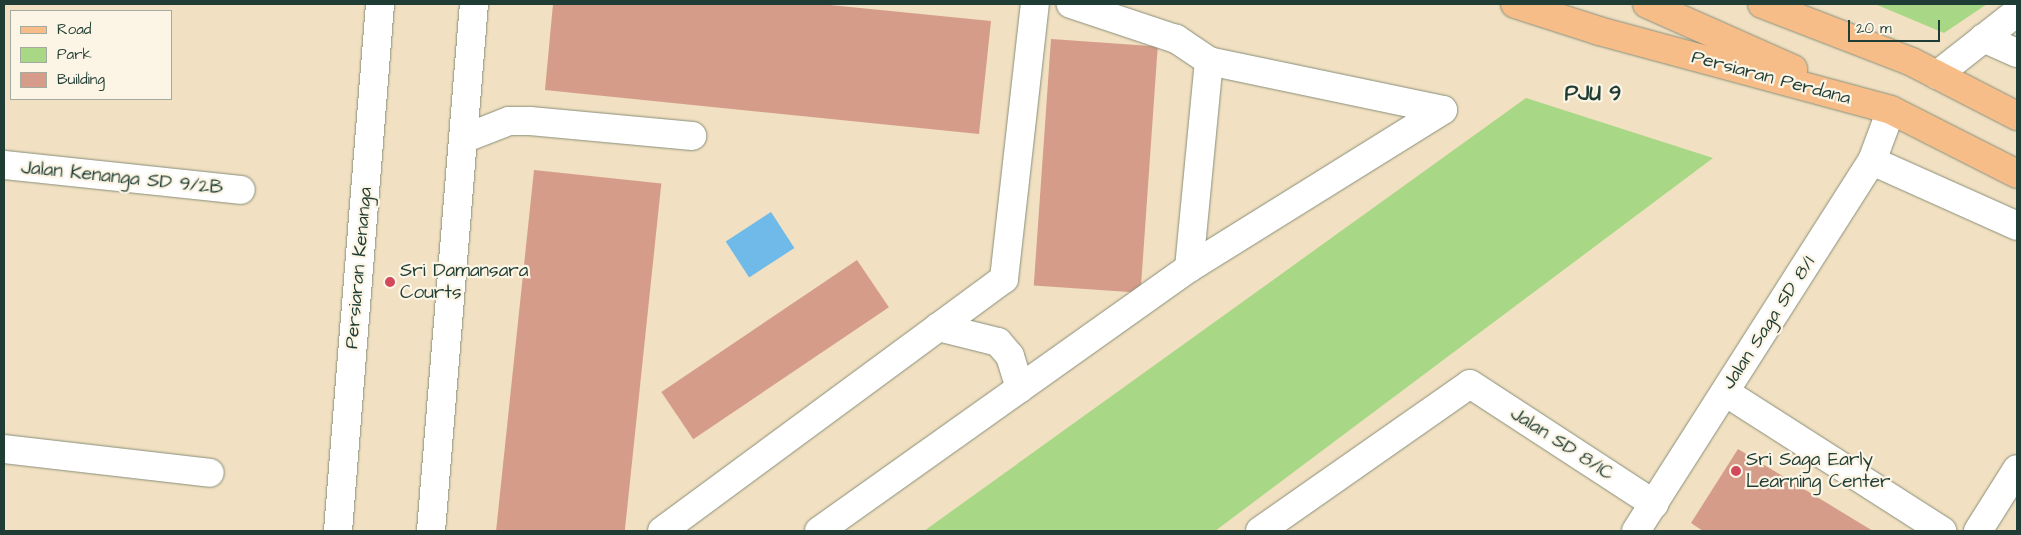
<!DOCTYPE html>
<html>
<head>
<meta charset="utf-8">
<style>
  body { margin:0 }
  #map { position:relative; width:2021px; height:535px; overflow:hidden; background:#f1e0c1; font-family:"Architects Daughter",sans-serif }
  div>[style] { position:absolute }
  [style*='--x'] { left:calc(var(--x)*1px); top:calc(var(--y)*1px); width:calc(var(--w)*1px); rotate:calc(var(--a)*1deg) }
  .green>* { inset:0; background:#a8d785 }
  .water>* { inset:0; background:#6fbae8; transform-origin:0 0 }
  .building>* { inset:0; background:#d49c89; transform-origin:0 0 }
  .roads { filter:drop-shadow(0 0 1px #888e7a) drop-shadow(0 0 1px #888e7a) }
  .minor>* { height:28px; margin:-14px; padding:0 14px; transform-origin:14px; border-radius:14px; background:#fff }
  .major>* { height:28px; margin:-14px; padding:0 14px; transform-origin:14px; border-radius:14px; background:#f7bd88 }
  .dots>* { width:14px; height:14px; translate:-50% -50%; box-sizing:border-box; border:2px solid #fcf5e5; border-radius:50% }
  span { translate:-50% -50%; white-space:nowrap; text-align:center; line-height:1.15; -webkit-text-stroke:4.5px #fcf5e5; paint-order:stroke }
  .street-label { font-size:19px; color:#1f3d34 }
  .poi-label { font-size:19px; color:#1f3d34 }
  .left { translate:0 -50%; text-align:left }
  .quarter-label { font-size:21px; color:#1f3d34; font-weight:700 }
  .frame { position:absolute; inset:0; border:5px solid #1f3d34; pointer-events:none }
  .legend { position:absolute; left:10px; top:10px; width:162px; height:90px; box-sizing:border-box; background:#fcf5e5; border:1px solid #a4ab9e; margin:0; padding:6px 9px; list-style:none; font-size:15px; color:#1f3d34 }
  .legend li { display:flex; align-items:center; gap:10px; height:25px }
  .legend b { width:25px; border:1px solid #a4ab9e }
  .scale { position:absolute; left:1848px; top:20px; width:92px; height:22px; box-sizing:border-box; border:2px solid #1f3d34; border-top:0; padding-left:6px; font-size:15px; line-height:18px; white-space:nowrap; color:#1f3d34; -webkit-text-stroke:4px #fcf5e5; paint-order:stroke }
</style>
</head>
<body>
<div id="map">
  <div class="green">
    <div style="clip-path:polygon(1875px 4px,1987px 4px,1944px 33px)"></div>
    <div style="clip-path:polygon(1526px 98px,1713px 158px,1215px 531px,924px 531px)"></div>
  </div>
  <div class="water">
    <div style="left:771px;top:212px;width:43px;height:54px;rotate:57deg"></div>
  </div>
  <div class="building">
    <div style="clip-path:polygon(553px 4px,820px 4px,991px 21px,979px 134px,545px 90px)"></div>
    <div style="left:1051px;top:39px;width:107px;height:247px;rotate:4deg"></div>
    <div style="left:534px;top:170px;width:128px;height:363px;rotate:6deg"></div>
    <div style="left:857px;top:260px;width:57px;height:236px;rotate:56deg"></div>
    <div style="clip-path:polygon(1738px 449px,1873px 531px,1703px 531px,1691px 523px)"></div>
  </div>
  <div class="roads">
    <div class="minor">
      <div style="--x:1983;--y:38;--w:37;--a:24"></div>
      <div style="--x:1937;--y:75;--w:102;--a:-38.2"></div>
      <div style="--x:463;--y:139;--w:49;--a:-21.4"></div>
      <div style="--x:509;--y:121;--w:21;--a:0"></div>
      <div style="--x:530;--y:121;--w:163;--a:5.3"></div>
      <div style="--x:1872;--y:161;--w:159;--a:24.1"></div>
      <div style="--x:4;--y:165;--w:238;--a:6"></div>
      <div style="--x:1189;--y:268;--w:208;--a:-84.5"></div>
      <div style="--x:938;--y:327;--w:62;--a:14"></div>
      <div style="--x:998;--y:342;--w:18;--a:49"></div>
      <div style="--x:1010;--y:356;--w:34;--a:73"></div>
      <div style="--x:1725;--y:392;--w:258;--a:32.6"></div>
      <div style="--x:4;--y:449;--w:207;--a:6.6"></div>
      <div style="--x:338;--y:531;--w:529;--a:-85.44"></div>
      <div style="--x:431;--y:531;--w:529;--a:-85.34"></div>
      <div style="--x:662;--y:531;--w:425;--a:-36.4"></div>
      <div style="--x:1004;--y:279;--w:277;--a:-83.6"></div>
      <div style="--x:819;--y:531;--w:454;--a:-35.4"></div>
      <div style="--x:1189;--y:268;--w:299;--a:-31.9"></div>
      <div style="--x:1443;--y:110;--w:239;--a:-168.2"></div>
      <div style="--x:1209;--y:61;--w:40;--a:-146"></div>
      <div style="--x:1176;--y:39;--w:111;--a:-161.6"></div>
      <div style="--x:1260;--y:531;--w:256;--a:-35"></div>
      <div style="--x:1470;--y:384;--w:220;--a:33.1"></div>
      <div style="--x:1636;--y:531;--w:439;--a:-57.5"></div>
      <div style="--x:1872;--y:161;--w:54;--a:-69.6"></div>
      <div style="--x:1978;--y:531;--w:73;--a:-57.8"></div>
    </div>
    <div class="major">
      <div style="--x:1515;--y:4;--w:88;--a:17.8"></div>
      <div style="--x:1599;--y:31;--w:302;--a:15.1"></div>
      <div style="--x:1891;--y:110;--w:141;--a:26.9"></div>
      <div style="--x:1647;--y:4;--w:160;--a:24"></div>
      <div style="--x:1762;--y:4;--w:161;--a:21.1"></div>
      <div style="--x:1912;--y:62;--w:118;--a:27.2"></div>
    </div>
  </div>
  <div class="dots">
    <div style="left:390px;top:282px;background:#d1495b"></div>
    <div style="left:1736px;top:471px;background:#d1495b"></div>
  </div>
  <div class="street-label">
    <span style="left:1771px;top:78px;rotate:15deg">Persiaran Perdana</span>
    <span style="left:122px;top:178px;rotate:6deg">Jalan Kenanga SD 9/2B</span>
    <span style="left:359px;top:268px;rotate:-85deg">Persiaran Kenanga</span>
    <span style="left:1769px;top:323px;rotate:-57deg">Jalan Saga SD 8/1</span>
    <span style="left:1562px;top:444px;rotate:33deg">Jalan SD 8/1C</span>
  </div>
  <div class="poi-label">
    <span class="left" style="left:400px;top:282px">Sri Damansara<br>Courts</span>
    <span class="left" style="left:1746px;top:471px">Sri Saga Early<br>Learning Center</span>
  </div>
  <div class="quarter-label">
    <span style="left:1593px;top:94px">PJU 9</span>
  </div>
  <div class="frame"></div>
  <ul class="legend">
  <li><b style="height:6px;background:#f7bd88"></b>Road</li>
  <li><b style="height:14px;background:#a8d785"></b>Park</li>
  <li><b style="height:14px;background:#d49c89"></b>Building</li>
  </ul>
  <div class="scale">20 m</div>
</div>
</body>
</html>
